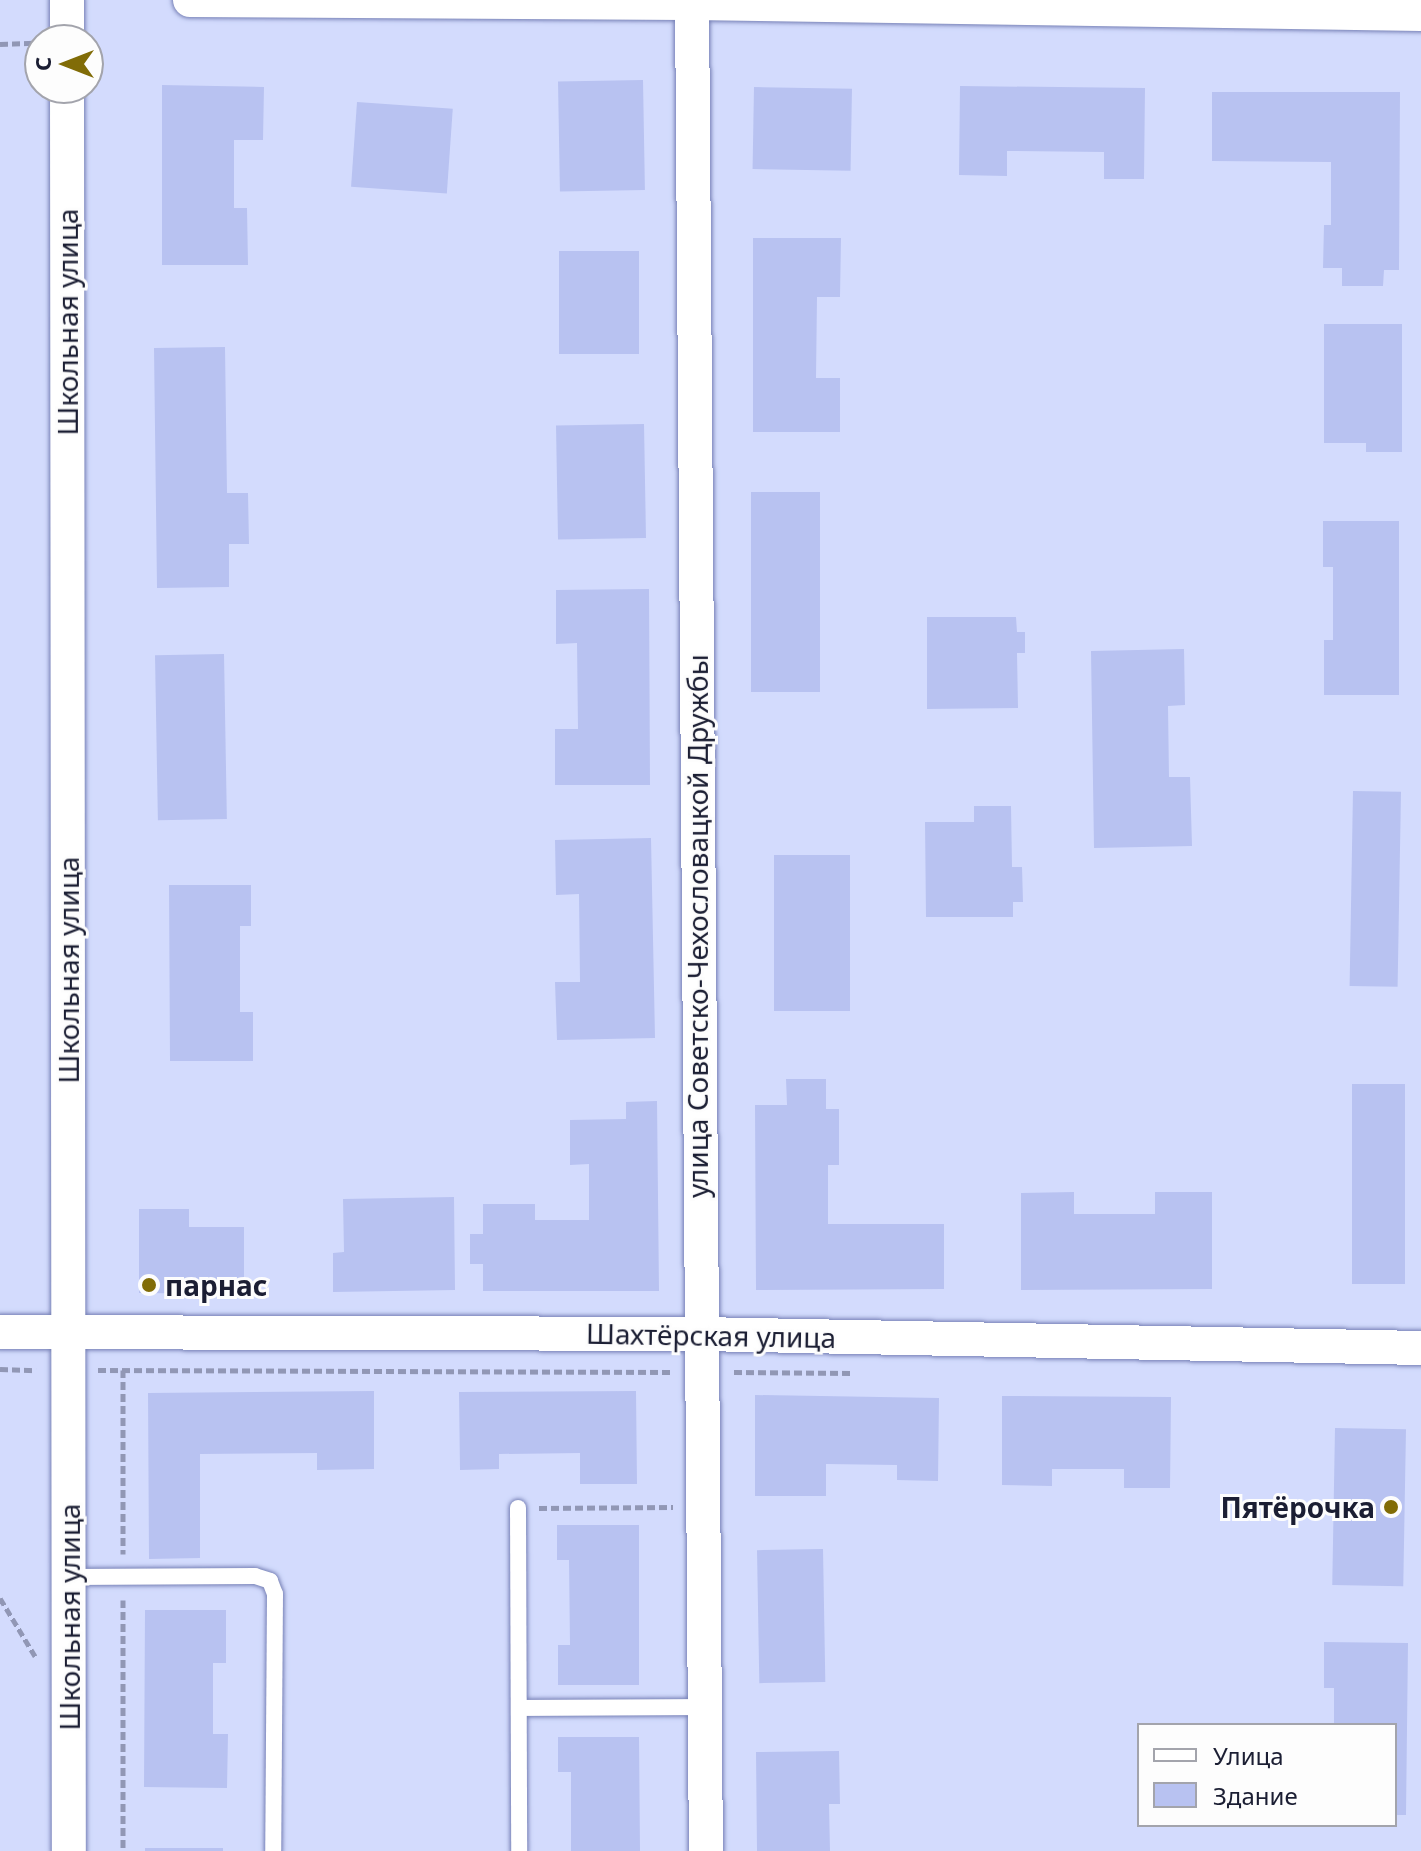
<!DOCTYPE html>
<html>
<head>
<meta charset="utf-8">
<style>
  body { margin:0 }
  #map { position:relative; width:1421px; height:1851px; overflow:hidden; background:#d3dbfd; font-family:"Noto Sans",sans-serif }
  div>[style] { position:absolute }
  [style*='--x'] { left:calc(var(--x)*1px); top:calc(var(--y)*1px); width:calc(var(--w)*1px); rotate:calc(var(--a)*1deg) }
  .building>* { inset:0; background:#b8c2f1; transform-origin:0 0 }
  .path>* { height:5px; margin-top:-2.5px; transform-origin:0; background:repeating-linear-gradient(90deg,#9197b5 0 8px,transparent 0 12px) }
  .roads { filter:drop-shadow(0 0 2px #7781b6) drop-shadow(0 0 2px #7781b6) }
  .service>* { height:16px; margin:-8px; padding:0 8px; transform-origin:8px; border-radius:8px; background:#fff }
  .minor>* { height:34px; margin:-17px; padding:0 17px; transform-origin:17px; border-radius:17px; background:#fff }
  .dots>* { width:22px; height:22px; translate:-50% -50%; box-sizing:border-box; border:4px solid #fdfdfd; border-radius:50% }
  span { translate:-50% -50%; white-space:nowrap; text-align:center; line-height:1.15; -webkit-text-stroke:6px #fdfdfd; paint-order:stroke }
  .street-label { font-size:28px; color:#1b1e33 }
  .poi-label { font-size:28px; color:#1b1e33; font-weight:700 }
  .left { translate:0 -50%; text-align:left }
  .right { translate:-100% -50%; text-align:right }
  .legend { position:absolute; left:1137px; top:1723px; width:260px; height:104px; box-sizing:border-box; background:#fdfdfd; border:2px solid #a3a4ac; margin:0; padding:10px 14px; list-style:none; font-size:24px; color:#1b1e33 }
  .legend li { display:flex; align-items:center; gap:16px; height:40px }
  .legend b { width:40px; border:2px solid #a3a4ac }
  .north { position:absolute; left:24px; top:24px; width:80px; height:80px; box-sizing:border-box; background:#fdfdfd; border:2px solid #a3a4ac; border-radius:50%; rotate:270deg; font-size:22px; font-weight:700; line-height:32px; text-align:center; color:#1b1e33 }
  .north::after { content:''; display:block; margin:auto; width:28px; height:36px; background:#816c07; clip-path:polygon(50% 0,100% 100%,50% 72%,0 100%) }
</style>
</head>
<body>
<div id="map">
  <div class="building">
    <div style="left:643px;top:80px;width:110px;height:85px;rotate:89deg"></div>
    <div style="clip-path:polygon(162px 85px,264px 87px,263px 140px,234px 140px,234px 208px,247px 208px,248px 265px,162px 265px)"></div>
    <div style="clip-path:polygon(960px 86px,1145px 88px,1144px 179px,1104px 179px,1104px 152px,1007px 151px,1007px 176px,959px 175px)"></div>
    <div style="left:754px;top:87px;width:98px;height:82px;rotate:1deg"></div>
    <div style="clip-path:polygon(1212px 92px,1400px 92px,1399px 270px,1384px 270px,1383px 286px,1342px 286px,1342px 268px,1323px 268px,1324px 225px,1331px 225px,1331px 162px,1212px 161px)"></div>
    <div style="left:357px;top:102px;width:96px;height:85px;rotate:4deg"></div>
    <div style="clip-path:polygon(753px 238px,841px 238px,840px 297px,817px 297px,816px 378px,840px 378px,840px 432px,753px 432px)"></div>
    <div style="left:559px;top:251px;width:80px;height:103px"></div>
    <div style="clip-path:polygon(1324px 324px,1402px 324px,1402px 452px,1366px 452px,1366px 443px,1324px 443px)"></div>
    <div style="clip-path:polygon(225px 347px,227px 493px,248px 493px,249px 544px,229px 544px,229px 587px,157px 588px,154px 348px)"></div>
    <div style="left:644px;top:424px;width:114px;height:88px;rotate:89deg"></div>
    <div style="left:751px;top:492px;width:69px;height:200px"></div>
    <div style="clip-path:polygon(1323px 521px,1399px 521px,1399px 695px,1324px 695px,1324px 640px,1333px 640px,1333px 567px,1323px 567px)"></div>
    <div style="clip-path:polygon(649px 589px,650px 785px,555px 785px,555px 729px,578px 729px,577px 643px,556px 644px,556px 590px)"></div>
    <div style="clip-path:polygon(927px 617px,1016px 617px,1017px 632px,1025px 632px,1025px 653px,1017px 653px,1018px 708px,927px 709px)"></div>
    <div style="clip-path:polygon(1184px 649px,1185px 705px,1168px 706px,1169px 777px,1190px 777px,1192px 846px,1094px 848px,1091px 651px)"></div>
    <div style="left:224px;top:654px;width:165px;height:69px;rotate:89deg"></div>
    <div style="left:1353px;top:791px;width:48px;height:195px;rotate:1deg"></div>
    <div style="clip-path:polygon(974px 806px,1011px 806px,1012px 867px,1022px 867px,1023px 902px,1013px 902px,1013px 917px,926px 917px,925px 822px,974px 822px)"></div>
    <div style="clip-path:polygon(651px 838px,655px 1038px,557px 1040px,555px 982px,580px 982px,579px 894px,556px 895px,555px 840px)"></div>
    <div style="left:774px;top:855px;width:76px;height:156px"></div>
    <div style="clip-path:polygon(169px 885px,251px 885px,251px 926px,240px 926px,240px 1012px,253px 1012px,253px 1061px,170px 1061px)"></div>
    <div style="clip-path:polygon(786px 1079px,826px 1079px,826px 1109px,839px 1109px,839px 1165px,828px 1165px,828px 1224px,944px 1224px,944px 1289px,756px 1290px,755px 1105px,787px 1105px)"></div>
    <div style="left:1352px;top:1084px;width:53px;height:200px"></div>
    <div style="clip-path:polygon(657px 1101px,659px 1291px,483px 1291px,483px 1264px,470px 1264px,470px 1234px,483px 1234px,483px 1204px,535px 1204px,535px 1220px,589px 1220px,589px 1164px,570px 1165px,570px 1120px,626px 1119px,626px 1102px)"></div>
    <div style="clip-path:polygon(1074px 1192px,1074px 1214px,1155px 1214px,1155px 1192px,1212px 1192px,1212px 1289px,1021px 1290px,1021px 1193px)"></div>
    <div style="clip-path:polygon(454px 1197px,455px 1290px,333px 1292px,333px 1253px,344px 1252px,343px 1199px)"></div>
    <div style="clip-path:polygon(139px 1209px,189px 1209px,189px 1227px,244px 1227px,244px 1294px,139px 1293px)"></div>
    <div style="clip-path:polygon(374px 1391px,374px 1469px,317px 1470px,317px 1453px,200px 1454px,200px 1558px,149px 1559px,148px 1393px)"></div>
    <div style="clip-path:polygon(636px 1391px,637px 1484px,580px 1484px,580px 1453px,499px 1454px,499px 1469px,460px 1470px,459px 1392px)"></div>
    <div style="clip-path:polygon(755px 1395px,939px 1398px,938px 1481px,897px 1480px,897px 1465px,826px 1464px,826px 1496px,755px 1496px)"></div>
    <div style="clip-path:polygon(1002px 1396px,1171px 1397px,1170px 1488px,1124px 1488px,1124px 1469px,1052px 1469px,1052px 1486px,1002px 1485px)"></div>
    <div style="left:1335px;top:1428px;width:71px;height:157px;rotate:1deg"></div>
    <div style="clip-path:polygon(557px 1525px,639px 1525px,639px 1685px,558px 1685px,558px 1645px,570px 1645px,569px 1560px,557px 1560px)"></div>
    <div style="left:823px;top:1549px;width:133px;height:66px;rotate:89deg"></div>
    <div style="clip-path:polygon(145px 1610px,226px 1610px,226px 1663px,213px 1663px,213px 1734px,228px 1734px,227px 1788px,144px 1787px)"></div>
    <div style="clip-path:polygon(1324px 1642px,1408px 1643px,1406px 1815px,1395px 1815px,1395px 1725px,1334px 1725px,1334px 1688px,1324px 1688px)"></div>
    <div style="clip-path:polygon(558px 1737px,639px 1737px,640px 1851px,571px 1851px,571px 1772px,558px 1772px)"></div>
    <div style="clip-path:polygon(839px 1751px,840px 1804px,829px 1804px,830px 1851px,757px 1851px,756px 1752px)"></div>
    <div style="left:145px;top:1848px;width:78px;height:3px"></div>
  </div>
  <div class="path">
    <div style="--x:0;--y:44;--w:35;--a:-2"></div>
    <div style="--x:0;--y:1369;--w:36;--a:2"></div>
    <div style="--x:98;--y:1370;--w:574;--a:0.2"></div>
    <div style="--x:123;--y:1370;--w:184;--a:90"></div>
    <div style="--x:734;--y:1372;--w:118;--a:0.5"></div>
    <div style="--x:539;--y:1508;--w:134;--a:-0.4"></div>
    <div style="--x:0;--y:1598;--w:68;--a:58.9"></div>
    <div style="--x:123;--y:1600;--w:251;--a:90"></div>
  </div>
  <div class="roads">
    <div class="service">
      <div style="--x:518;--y:1508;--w:343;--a:89.8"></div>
      <div style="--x:69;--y:1577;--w:186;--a:-0.3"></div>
      <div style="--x:255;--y:1576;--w:16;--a:18"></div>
      <div style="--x:270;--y:1581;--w:14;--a:69"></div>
      <div style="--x:275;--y:1594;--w:257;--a:90.4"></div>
      <div style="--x:519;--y:1708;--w:185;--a:-0.3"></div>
    </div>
    <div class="minor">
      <div style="--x:67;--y:0;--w:40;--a:90"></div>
      <div style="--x:190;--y:0;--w:502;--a:0.34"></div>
      <div style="--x:692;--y:3;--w:729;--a:0.86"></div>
      <div style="--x:692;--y:0;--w:1851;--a:89.57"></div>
      <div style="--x:67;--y:88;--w:1763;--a:89.94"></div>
      <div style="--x:0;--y:1332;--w:700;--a:0.16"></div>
      <div style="--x:700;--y:1334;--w:721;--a:1.11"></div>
    </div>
  </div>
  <div class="dots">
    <div style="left:149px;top:1285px;background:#816c07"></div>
    <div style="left:1391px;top:1507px;background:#816c07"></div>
  </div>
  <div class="street-label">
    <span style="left:67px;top:322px;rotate:-90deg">Школьная улица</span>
    <span style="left:697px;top:926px;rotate:-90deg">улица Советско-Чехословацкой Дружбы</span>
    <span style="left:68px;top:970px;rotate:-90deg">Школьная улица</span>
    <span style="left:711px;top:1335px;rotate:1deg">Шахтёрская улица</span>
    <span style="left:69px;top:1617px;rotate:-90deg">Школьная улица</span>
  </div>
  <div class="poi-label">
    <span class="left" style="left:165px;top:1285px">парнас</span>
    <span class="right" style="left:1375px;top:1507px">Пятёрочка</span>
  </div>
  <ul class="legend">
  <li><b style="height:10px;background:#fff"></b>Улица</li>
  <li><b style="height:22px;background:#b8c2f1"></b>Здание</li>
  </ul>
  <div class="north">С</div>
</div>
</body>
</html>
